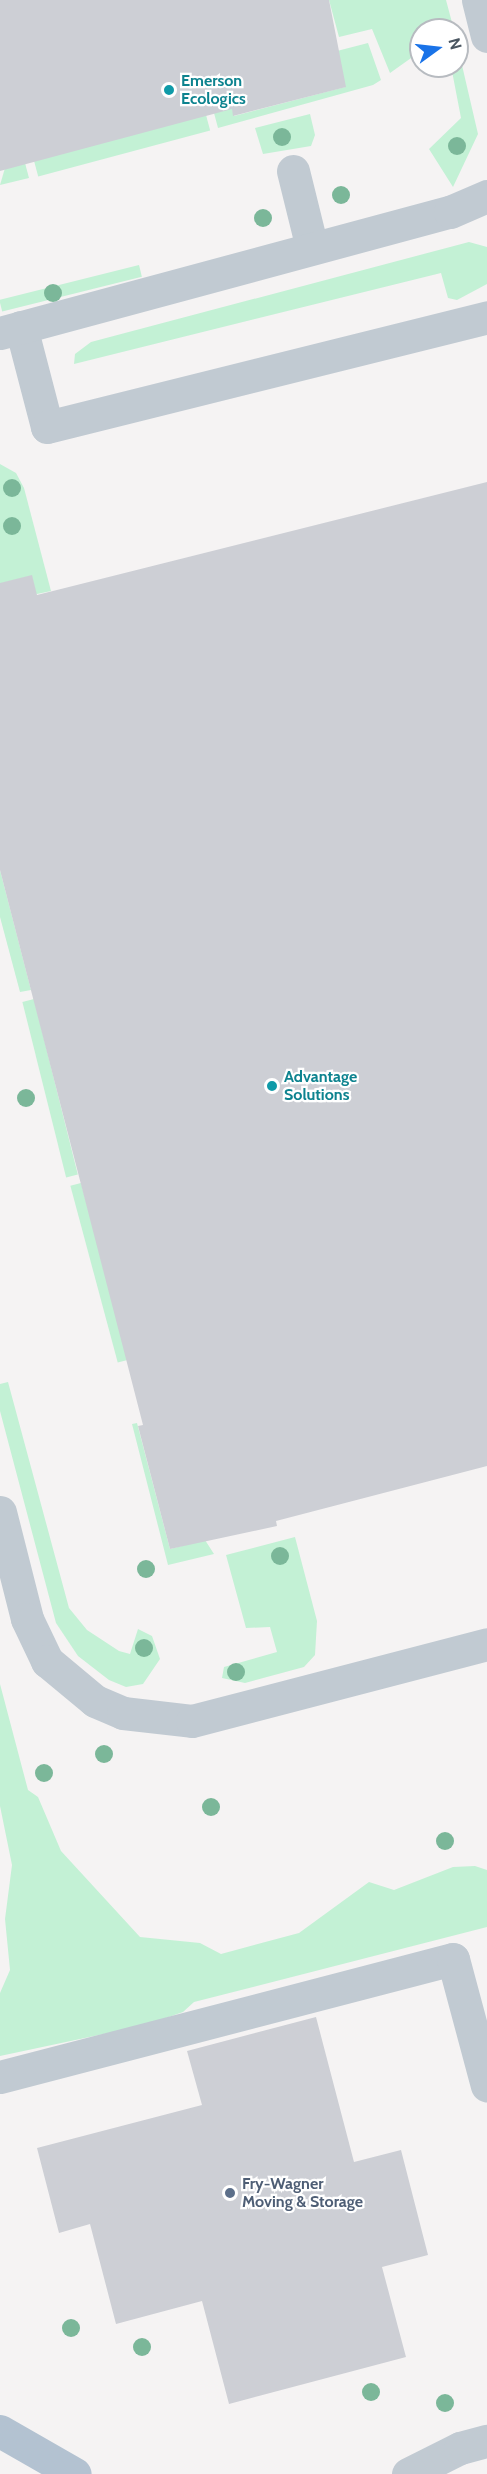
<!DOCTYPE html>
<html>
<head>
<meta charset="utf-8">
<style>
  body { margin:0 }
  #map { position:relative; width:487px; height:2474px; overflow:hidden; background:#f5f3f3; font-family:Cabin,sans-serif }
  div>[style] { position:absolute }
  [style*='--x'] { left:calc(var(--x)*1px); top:calc(var(--y)*1px); width:calc(var(--w)*1px); rotate:calc(var(--a)*1deg) }
  .green>* { inset:0; background:#c3f1d5; transform-origin:0 0 }
  .building>* { inset:0; background:#cdcfd5 }
  .minor>* { height:33px; margin:-16.5px; padding:0 16.5px; transform-origin:16.5px; border-radius:16.5px; background:#c1cad2 }
  .major>* { height:33px; margin:-16.5px; padding:0 16.5px; transform-origin:16.5px; border-radius:16.5px; background:#b3c2d1 }
  .trees>* { width:18px; height:18px; margin:-9px; border-radius:50%; background:#7bb799 }
  .dots>* { width:16px; height:16px; translate:-50% -50%; box-sizing:border-box; border:3px solid #fff; border-radius:50% }
  span { translate:-50% -50%; white-space:nowrap; text-align:center; line-height:1.15; -webkit-text-stroke:4.5px #fff; paint-order:stroke }
  .culture-label { font-size:16px; color:#0d838f; font-weight:700 }
  .left { translate:0 -50%; text-align:left }
  .service-label { font-size:16px; color:#4e5e75; font-weight:700 }
  .north { position:absolute; left:409px; top:18px; width:60px; height:60px; box-sizing:border-box; background:#fff; border:2px solid #b7bbc0; border-radius:50%; rotate:75deg; font-size:16px; font-weight:700; line-height:24px; text-align:center; color:#4a5661 }
  .north::after { content:''; display:block; margin:auto; width:21px; height:27px; background:#1a73e8; clip-path:polygon(50% 0,100% 100%,50% 72%,0 100%) }
</style>
</head>
<body>
<div id="map">
  <div class="green">
    <div style="clip-path:polygon(329px 0,446px 0,454px 30px,421px 30px,421px 51px,390px 73px,372px 29px,339px 37px)"></div>
    <div style="clip-path:polygon(368px 43px,381px 80px,373px 85px,218px 128px,214px 113px,232px 108px,234px 116px,345px 87px,337px 51px)"></div>
    <div style="clip-path:polygon(458px 48px,478px 134px,453px 187px,429px 149px,461px 118px,451px 66px,457px 66px)"></div>
    <div style="clip-path:polygon(310px 114px,315px 135px,311px 146px,263px 154px,255px 128px)"></div>
    <div style="left:206px;top:115px;width:16px;height:178px;rotate:75deg"></div>
    <div style="clip-path:polygon(25px 163px,29px 178px,0 185px,5px 168px)"></div>
    <div style="clip-path:polygon(469px 242px,487px 247px,487px 284px,457px 300px,448px 298px,441px 273px,74px 364px,75px 354px,91px 342px)"></div>
    <div style="left:139px;top:265px;width:12px;height:144px;rotate:76deg"></div>
    <div style="clip-path:polygon(0 464px,16px 473px,24px 488px,51px 591px,37px 594px,0 583px)"></div>
    <div style="clip-path:polygon(0 870px,31px 990px,20px 992px,0 917px)"></div>
    <div style="left:34px;top:999px;width:181px;height:12px;rotate:76deg"></div>
    <div style="left:81px;top:1183px;width:183px;height:11px;rotate:75deg"></div>
    <div style="clip-path:polygon(8px 1382px,69px 1608px,87px 1630px,119px 1651px,130px 1654px,138px 1629px,152px 1636px,160px 1659px,143px 1684px,126px 1687px,109px 1680px,78px 1656px,56px 1623px,0 1411px,0 1384px)"></div>
    <div style="clip-path:polygon(137px 1423px,170px 1549px,205px 1540px,214px 1554px,168px 1565px,132px 1424px)"></div>
    <div style="clip-path:polygon(295px 1537px,317px 1621px,315px 1655px,304px 1667px,245px 1683px,222px 1678px,224px 1667px,277px 1652px,270px 1627px,246px 1628px,226px 1555px)"></div>
    <div style="clip-path:polygon(0 1684px,28px 1790px,38px 1797px,61px 1851px,140px 1937px,200px 1943px,221px 1954px,299px 1933px,369px 1882px,394px 1890px,453px 1867px,475px 1866px,487px 1870px,487px 1927px,194px 2002px,183px 2012px,146px 2025px,0 2056px,0 1993px,10px 1970px,5px 1919px,12px 1865px,0 1806px)"></div>
  </div>
  <div class="building">
    <div style="clip-path:polygon(0 0,329px 0,346px 87px,233px 116px,232px 109px,0 171px)"></div>
    <div style="clip-path:polygon(487px 482px,487px 1466px,276px 1521px,277px 1526px,170px 1549px,138px 1426px,143px 1425px,0 870px,0 583px,32px 575px,37px 595px)"></div>
    <div style="clip-path:polygon(316px 2017px,354px 2162px,401px 2150px,428px 2255px,382px 2267px,406px 2357px,229px 2404px,202px 2301px,116px 2324px,90px 2224px,59px 2233px,37px 2148px,202px 2105px,187px 2051px)"></div>
  </div>
  <div class="minor">
    <div style="--x:478;--y:0;--w:37;--a:76"></div>
    <div style="--x:293;--y:171;--w:79;--a:76.1"></div>
    <div style="--x:21;--y:327;--w:103;--a:75.4"></div>
    <div style="--x:47;--y:427;--w:454;--a:-14"></div>
    <div style="--x:0;--y:333;--w:466;--a:-15.1"></div>
    <div style="--x:450;--y:212;--w:40;--a:-23.4"></div>
    <div style="--x:0;--y:1512;--w:110;--a:75.8"></div>
    <div style="--x:27;--y:1619;--w:47;--a:64.5"></div>
    <div style="--x:47;--y:1661;--w:62;--a:39.8"></div>
    <div style="--x:95;--y:1701;--w:30;--a:23"></div>
    <div style="--x:123;--y:1713;--w:69;--a:6.6"></div>
    <div style="--x:192;--y:1721;--w:305;--a:-14.6"></div>
    <div style="--x:0;--y:2077;--w:468;--a:-14.6"></div>
    <div style="--x:453;--y:1959;--w:131;--a:75"></div>
    <div style="--x:408;--y:2474;--w:58;--a:-26.6"></div>
    <div style="--x:460;--y:2448;--w:28;--a:-15"></div>
  </div>
  <div class="major">
    <div style="--x:0;--y:2431;--w:86;--a:29.8"></div>
  </div>
  <div class="trees">
    <div style="left:282px;top:137px"></div>
    <div style="left:457px;top:146px"></div>
    <div style="left:341px;top:195px"></div>
    <div style="left:263px;top:218px"></div>
    <div style="left:53px;top:293px"></div>
    <div style="left:12px;top:488px"></div>
    <div style="left:12px;top:526px"></div>
    <div style="left:26px;top:1098px"></div>
    <div style="left:280px;top:1556px"></div>
    <div style="left:146px;top:1569px"></div>
    <div style="left:144px;top:1648px"></div>
    <div style="left:236px;top:1672px"></div>
    <div style="left:104px;top:1754px"></div>
    <div style="left:44px;top:1773px"></div>
    <div style="left:211px;top:1807px"></div>
    <div style="left:445px;top:1841px"></div>
    <div style="left:71px;top:2328px"></div>
    <div style="left:142px;top:2347px"></div>
    <div style="left:371px;top:2392px"></div>
    <div style="left:445px;top:2403px"></div>
  </div>
  <div class="dots">
    <div style="left:169px;top:90px;background:#0f9aa8"></div>
    <div style="left:272px;top:1086px;background:#0f9aa8"></div>
    <div style="left:230px;top:2193px;background:#5c6f8a"></div>
  </div>
  <div class="culture-label">
    <span class="left" style="left:181px;top:90px">Emerson<br>Ecologics</span>
    <span class="left" style="left:284px;top:1086px">Advantage<br>Solutions</span>
  </div>
  <div class="service-label">
    <span class="left" style="left:242px;top:2193px">Fry-Wagner<br>Moving &amp; Storage</span>
  </div>
  <div class="north">N</div>
</div>
</body>
</html>
